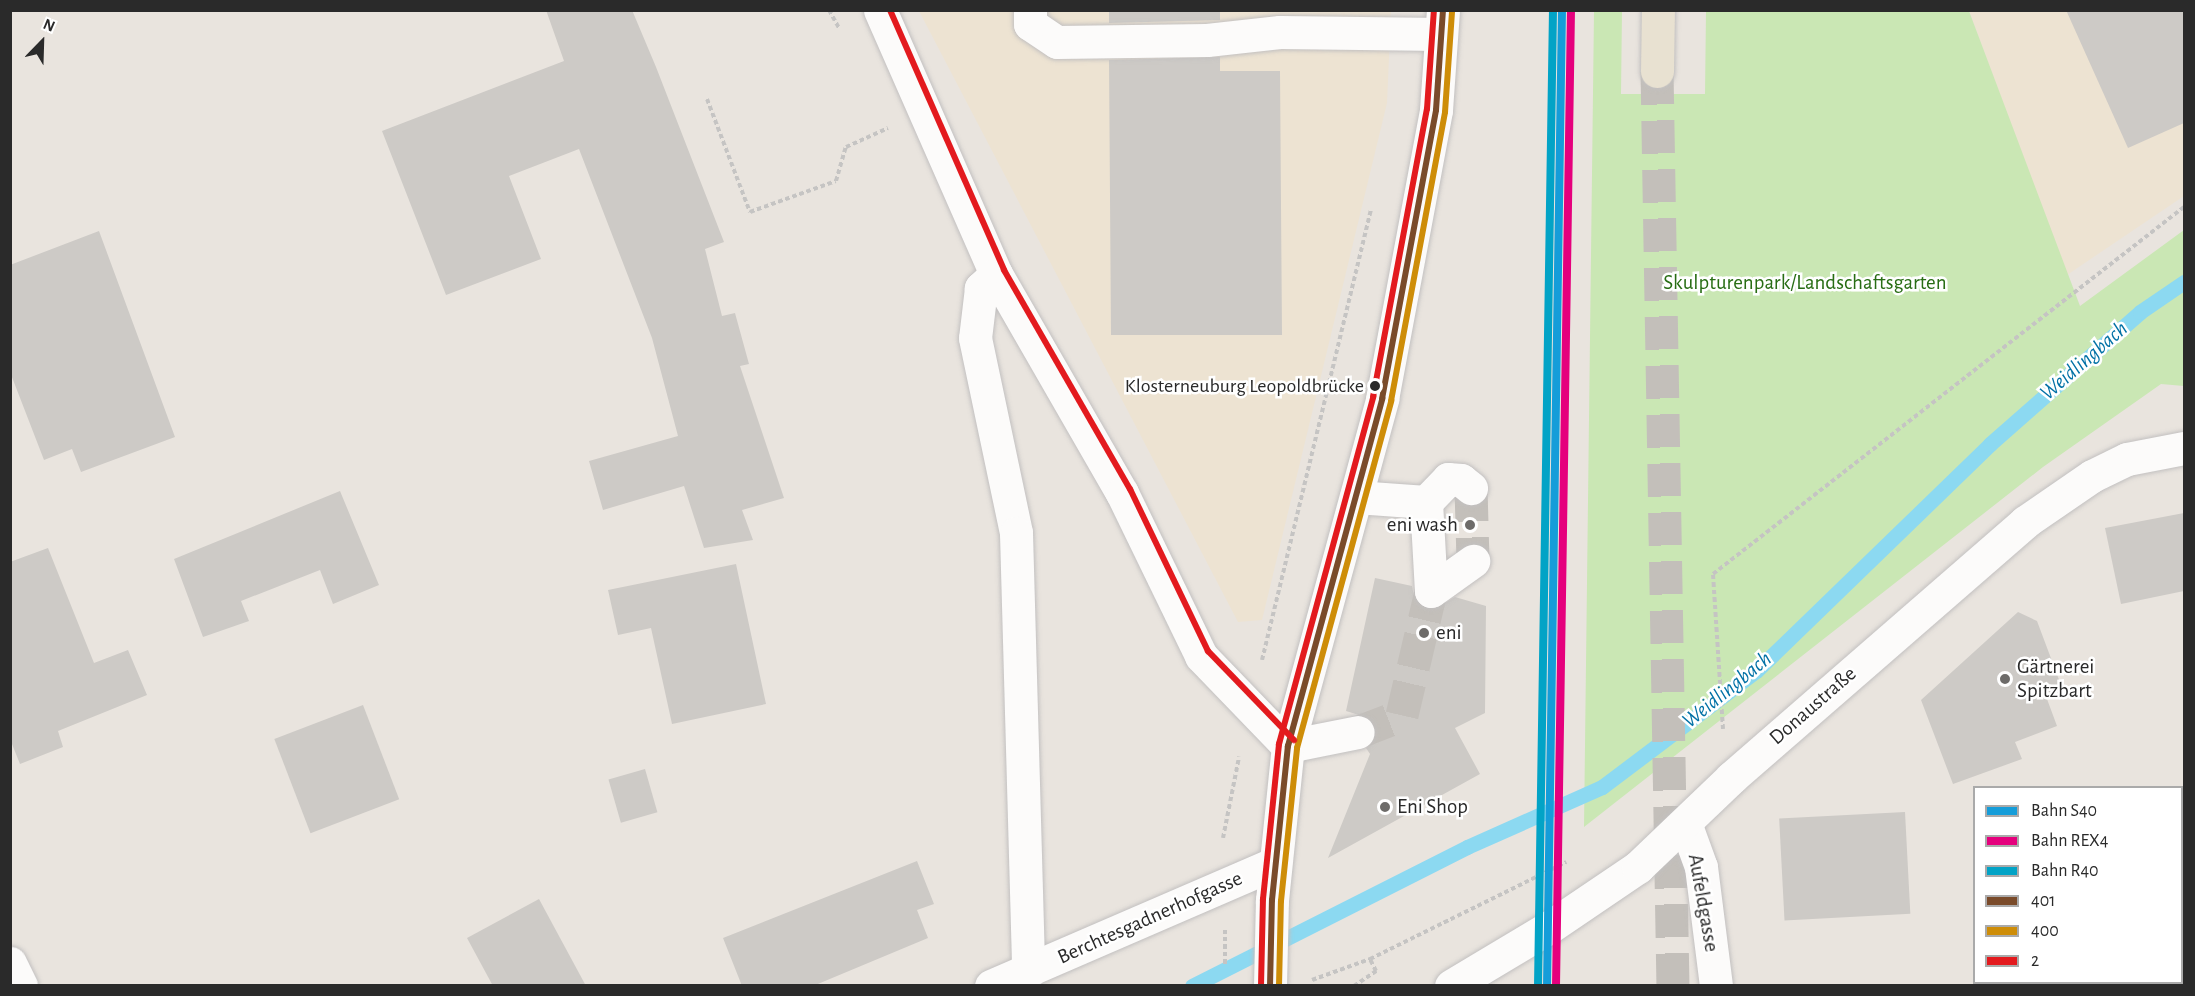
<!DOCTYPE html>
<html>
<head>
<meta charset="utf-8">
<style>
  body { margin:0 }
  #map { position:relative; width:2195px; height:996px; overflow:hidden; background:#e9e4de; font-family:"Alegreya Sans",sans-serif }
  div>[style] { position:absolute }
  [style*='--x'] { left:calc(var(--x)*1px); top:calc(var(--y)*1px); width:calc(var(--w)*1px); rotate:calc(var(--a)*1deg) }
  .education>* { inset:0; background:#ede3d2 }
  .green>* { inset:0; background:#cae7b4 }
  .stream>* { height:15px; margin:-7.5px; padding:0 7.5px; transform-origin:7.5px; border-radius:7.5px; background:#8cd9f1 }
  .building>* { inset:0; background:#cdcac6; transform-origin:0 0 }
  .minor-tunnel>* { height:33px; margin-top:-16.5px; transform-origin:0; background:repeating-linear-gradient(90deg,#c3bfba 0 33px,transparent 0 49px) }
  .major-tunnel>* { height:33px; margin-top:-16.5px; transform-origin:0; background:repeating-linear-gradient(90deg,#c3bfba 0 33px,transparent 0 49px) }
  .path>* { height:4px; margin-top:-2px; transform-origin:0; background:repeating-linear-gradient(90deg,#c5c4c3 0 4.5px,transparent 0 7.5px) }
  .roads { filter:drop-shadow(0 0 2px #c2c0c0) drop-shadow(0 0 2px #c2c0c0) }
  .minor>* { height:33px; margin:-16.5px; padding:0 16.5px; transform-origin:16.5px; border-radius:16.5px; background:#fcfbfa }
  .major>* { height:33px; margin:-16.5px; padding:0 16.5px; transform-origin:16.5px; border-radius:16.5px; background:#e8e1d1 }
  .bus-1>* { height:6px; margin:-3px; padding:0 3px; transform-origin:3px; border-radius:3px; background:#7a4b2a }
  .bus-2>* { height:6px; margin:-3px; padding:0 3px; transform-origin:3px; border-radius:3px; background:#ce8d08 }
  .bus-3>* { height:6px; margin:-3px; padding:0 3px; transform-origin:3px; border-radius:3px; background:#e31a1e }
  .rail-1>* { height:8px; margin:-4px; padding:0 4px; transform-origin:4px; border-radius:4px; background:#159dd9 }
  .rail-2>* { height:8px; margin:-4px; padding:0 4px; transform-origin:4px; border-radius:4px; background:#e5007d }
  .rail-3>* { height:8px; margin:-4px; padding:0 4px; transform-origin:4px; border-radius:4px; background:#02a3c6 }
  .dots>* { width:16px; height:16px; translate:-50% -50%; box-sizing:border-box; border:3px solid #fff; border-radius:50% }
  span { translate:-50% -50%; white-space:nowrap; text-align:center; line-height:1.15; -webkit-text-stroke:5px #fff; paint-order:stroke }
  .bus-label { font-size:20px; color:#2a2a2a }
  .right { translate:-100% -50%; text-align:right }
  .park-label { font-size:21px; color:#286d14 }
  .poi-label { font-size:21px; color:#2a2a2a }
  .left { translate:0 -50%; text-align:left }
  .street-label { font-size:21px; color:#2a2a2a }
  .water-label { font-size:22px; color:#0271a6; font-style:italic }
  .frame { position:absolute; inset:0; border:12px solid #2a2a2a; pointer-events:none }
  .legend { position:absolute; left:1973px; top:786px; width:210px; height:198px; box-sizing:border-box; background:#fff; border:2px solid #aaa; margin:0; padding:8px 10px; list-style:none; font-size:18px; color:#2a2a2a }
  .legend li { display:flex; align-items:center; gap:12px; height:30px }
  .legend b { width:30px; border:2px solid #aaa }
  .north { position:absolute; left:12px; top:12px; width:60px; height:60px; -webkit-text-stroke:4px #fff; paint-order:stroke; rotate:23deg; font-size:16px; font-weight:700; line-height:24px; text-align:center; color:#2a2a2a }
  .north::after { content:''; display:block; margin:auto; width:21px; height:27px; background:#2a2a2a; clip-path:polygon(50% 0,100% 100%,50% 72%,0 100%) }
</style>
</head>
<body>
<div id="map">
  <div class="education">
    <div style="clip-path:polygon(919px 11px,1391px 11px,1387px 103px,1262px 620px,1238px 622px)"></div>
    <div style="clip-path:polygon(1969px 11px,2184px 11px,2184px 196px,2067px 275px)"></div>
  </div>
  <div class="green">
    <div style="clip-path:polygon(1594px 11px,1622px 11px,1621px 94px,1705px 94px,1706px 11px,1969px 11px,2080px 306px,2184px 230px,2184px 386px,2161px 384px,2043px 467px,1584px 827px)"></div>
  </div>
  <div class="stream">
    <div style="--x:1192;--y:986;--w:308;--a:-26.8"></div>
    <div style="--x:1467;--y:847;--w:148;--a:-24"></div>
    <div style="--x:1602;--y:787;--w:193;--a:-37"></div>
    <div style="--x:1756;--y:671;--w:326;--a:-44.1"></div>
    <div style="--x:1990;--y:444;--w:200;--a:-41.3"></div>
    <div style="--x:2140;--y:312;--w:53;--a:-34.3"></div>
  </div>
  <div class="building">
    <div style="clip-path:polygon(546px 10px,632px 10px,656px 67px,724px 242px,705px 249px,722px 316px,735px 313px,749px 364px,740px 366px,784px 498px,742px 510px,753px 540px,704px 548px,684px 486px,603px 510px,589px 461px,678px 436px,652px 338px,579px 149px,509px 176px,541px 259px,446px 295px,382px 131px,564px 61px)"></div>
    <div style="clip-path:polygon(1109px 10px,1220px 10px,1220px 20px,1109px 23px)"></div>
    <div style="clip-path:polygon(2066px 10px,2184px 10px,2184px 123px,2128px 148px)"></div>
    <div style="clip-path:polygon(1220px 57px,1220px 71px,1280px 71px,1282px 335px,1111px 335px,1109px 60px)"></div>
    <div style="clip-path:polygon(99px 231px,175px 437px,81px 472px,72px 449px,44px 460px,10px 372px,10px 265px)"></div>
    <div style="clip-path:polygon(340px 491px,379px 585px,333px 604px,320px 570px,241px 601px,249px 621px,203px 637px,174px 559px)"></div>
    <div style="clip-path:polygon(2184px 513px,2184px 591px,2121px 604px,2105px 528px)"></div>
    <div style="clip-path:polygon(48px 548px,94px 663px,128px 650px,147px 695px,58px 731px,63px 747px,20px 764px,10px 739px,10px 562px)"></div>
    <div style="clip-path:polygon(736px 564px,766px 704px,672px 724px,651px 628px,618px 635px,608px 590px)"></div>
    <div style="clip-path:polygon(1375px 578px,1412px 586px,1415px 601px,1423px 608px,1433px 610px,1455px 597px,1486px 606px,1485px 713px,1455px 728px,1480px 774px,1328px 858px,1370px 754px,1366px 748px,1376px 737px,1372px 719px,1346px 711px)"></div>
    <div style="clip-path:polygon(2018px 612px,2037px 621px,2064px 693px,2047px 699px,2057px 726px,2015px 742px,2022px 759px,1953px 784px,1921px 700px)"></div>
    <div style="left:363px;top:705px;width:101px;height:95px;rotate:69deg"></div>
    <div style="left:645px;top:769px;width:45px;height:38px;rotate:74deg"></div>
    <div style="left:1905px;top:812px;width:102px;height:126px;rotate:87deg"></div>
    <div style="clip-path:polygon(917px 861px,934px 904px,917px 910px,928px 938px,813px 986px,742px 986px,723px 938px)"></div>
    <div style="clip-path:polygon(539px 899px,586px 986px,493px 986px,467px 938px)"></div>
  </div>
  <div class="minor-tunnel">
    <div style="--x:1471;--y:488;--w:73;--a:88.4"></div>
    <div style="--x:1358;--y:732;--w:47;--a:-21.1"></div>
    <div style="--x:1402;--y:715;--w:127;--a:-76.8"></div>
  </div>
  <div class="major-tunnel">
    <div style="--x:1657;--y:71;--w:915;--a:89"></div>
  </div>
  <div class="path">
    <div style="--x:829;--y:10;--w:21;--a:61"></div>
    <div style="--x:707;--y:99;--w:121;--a:69.2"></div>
    <div style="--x:750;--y:212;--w:91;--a:-19.8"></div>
    <div style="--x:836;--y:181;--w:35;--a:-74"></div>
    <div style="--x:846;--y:147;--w:46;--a:-24.3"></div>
    <div style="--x:1262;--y:660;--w:464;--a:-76.4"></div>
    <div style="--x:1723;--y:729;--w:155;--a:-93.7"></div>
    <div style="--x:1713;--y:574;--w:597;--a:-37.93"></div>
    <div style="--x:1223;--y:838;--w:83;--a:-78.8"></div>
    <div style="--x:1225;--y:964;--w:34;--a:-90"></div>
    <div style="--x:1312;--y:980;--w:62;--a:-19.9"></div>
    <div style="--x:1370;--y:959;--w:219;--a:-26.3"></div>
    <div style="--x:1354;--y:986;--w:27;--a:-34"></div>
    <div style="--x:1376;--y:971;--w:13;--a:-117"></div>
  </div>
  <div class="roads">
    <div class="minor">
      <div style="--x:880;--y:10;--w:288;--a:66.3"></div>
      <div style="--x:996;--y:274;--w:253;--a:60.1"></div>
      <div style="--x:1122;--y:493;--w:181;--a:64.1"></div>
      <div style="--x:1201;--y:656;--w:125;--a:46"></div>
      <div style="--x:1030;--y:10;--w:14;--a:90"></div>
      <div style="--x:1030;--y:24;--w:32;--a:34"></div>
      <div style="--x:1057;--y:42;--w:150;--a:-0.8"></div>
      <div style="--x:1207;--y:40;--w:73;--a:-6.3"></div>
      <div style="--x:1280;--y:32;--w:161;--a:0.7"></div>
      <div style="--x:996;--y:274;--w:21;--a:137"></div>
      <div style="--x:981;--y:288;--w:50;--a:96.8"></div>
      <div style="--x:975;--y:338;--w:199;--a:78.1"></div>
      <div style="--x:1016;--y:533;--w:439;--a:88.4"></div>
      <div style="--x:1356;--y:497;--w:70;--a:4.1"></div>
      <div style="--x:1426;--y:502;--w:89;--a:86.8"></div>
      <div style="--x:1431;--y:591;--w:52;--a:-35.5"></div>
      <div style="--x:1426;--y:502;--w:32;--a:-46"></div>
      <div style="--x:1448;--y:479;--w:13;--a:4"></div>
      <div style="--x:1461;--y:480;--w:13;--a:39"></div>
      <div style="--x:1288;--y:746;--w:71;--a:-11.3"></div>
      <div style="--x:1685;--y:823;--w:47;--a:70"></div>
      <div style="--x:1701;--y:867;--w:120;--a:82.8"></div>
      <div style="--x:10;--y:963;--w:25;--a:64"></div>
      <div style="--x:991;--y:986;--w:309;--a:-23.4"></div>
      <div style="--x:1270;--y:986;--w:86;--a:-88.7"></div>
      <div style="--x:1272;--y:900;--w:155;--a:-84.1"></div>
      <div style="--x:1288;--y:746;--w:360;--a:-74.8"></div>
      <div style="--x:1382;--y:399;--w:294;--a:-79.4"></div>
      <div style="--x:1436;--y:110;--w:100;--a:-86"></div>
      <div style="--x:1451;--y:986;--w:113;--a:-30.9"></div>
      <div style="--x:1548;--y:928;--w:109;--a:-34.1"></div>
      <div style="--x:1638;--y:867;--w:129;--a:-43.7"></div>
      <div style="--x:1731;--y:778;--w:390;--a:-41"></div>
      <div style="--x:2025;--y:522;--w:81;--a:-34.5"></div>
      <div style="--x:2092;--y:476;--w:39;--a:-26"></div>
      <div style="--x:2127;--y:459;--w:58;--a:-10.9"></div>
    </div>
    <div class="major">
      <div style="--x:1657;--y:71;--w:61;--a:-89.1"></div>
    </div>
  </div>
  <div class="bus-1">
    <div style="--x:1270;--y:986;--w:86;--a:-88.7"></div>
    <div style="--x:1272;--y:900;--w:155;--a:-84.1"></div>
    <div style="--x:1288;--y:746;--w:360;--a:-74.8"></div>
    <div style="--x:1382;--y:399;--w:294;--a:-79.4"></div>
    <div style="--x:1436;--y:110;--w:100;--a:-86"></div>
  </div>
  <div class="bus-2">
    <div style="--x:1279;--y:986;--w:85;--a:-88.7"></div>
    <div style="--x:1281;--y:901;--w:154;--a:-84"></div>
    <div style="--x:1297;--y:748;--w:360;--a:-74.8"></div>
    <div style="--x:1391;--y:401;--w:294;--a:-79.4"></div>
    <div style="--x:1445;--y:112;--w:101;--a:-86"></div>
  </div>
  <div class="bus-3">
    <div style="--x:890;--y:10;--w:284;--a:66.3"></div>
    <div style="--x:1004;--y:270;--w:253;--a:60.1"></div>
    <div style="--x:1130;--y:489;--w:180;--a:64.3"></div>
    <div style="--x:1208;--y:651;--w:124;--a:46"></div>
    <div style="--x:1261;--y:986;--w:87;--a:-88.7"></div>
    <div style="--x:1263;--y:899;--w:156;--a:-84.1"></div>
    <div style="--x:1279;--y:744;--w:360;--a:-74.8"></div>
    <div style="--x:1373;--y:397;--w:293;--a:-79.4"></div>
    <div style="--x:1427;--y:109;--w:99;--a:-86"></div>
  </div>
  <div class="rail-1">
    <div style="--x:1547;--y:986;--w:976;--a:-89.12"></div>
  </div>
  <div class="rail-2">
    <div style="--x:1556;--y:986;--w:976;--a:-89.12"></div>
  </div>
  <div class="rail-3">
    <div style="--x:1538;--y:986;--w:976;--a:-89.12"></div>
  </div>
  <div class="dots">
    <div style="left:1375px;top:386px;background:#2a2a2a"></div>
    <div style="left:1470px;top:525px;background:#6d6b69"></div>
    <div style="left:1424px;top:633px;background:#6d6b69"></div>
    <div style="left:2005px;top:679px;background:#6d6b69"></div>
    <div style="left:1385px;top:807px;background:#6d6b69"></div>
  </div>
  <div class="bus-label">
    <span class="right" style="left:1364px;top:386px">Klosterneuburg Leopoldbrücke</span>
  </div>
  <div class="park-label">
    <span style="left:1805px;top:283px">Skulpturenpark/Landschaftsgarten</span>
  </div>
  <div class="poi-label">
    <span class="right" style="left:1458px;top:525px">eni wash</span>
    <span class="left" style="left:1436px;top:633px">eni</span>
    <span class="left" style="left:2017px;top:679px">Gärtnerei<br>Spitzbart</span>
    <span class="left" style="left:1397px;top:807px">Eni Shop</span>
  </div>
  <div class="street-label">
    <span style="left:1813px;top:706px;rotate:-41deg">Donaustraße</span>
    <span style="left:1703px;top:903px;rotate:80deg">Aufeldgasse</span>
    <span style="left:1150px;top:918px;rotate:-24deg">Berchtesgadnerhofgasse</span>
  </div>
  <div class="water-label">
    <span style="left:2084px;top:361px;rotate:-41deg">Weidlingbach</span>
    <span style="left:1727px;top:690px;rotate:-39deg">Weidlingbach</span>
  </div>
  <div class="frame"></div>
  <ul class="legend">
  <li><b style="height:8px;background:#159dd9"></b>Bahn S40</li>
  <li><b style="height:8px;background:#e5007d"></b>Bahn REX4</li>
  <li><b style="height:8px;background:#02a3c6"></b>Bahn R40</li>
  <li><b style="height:8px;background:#7a4b2a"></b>401</li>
  <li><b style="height:8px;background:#ce8d08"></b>400</li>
  <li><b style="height:8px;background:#e31a1e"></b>2</li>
  </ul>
  <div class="north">N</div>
</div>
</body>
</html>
